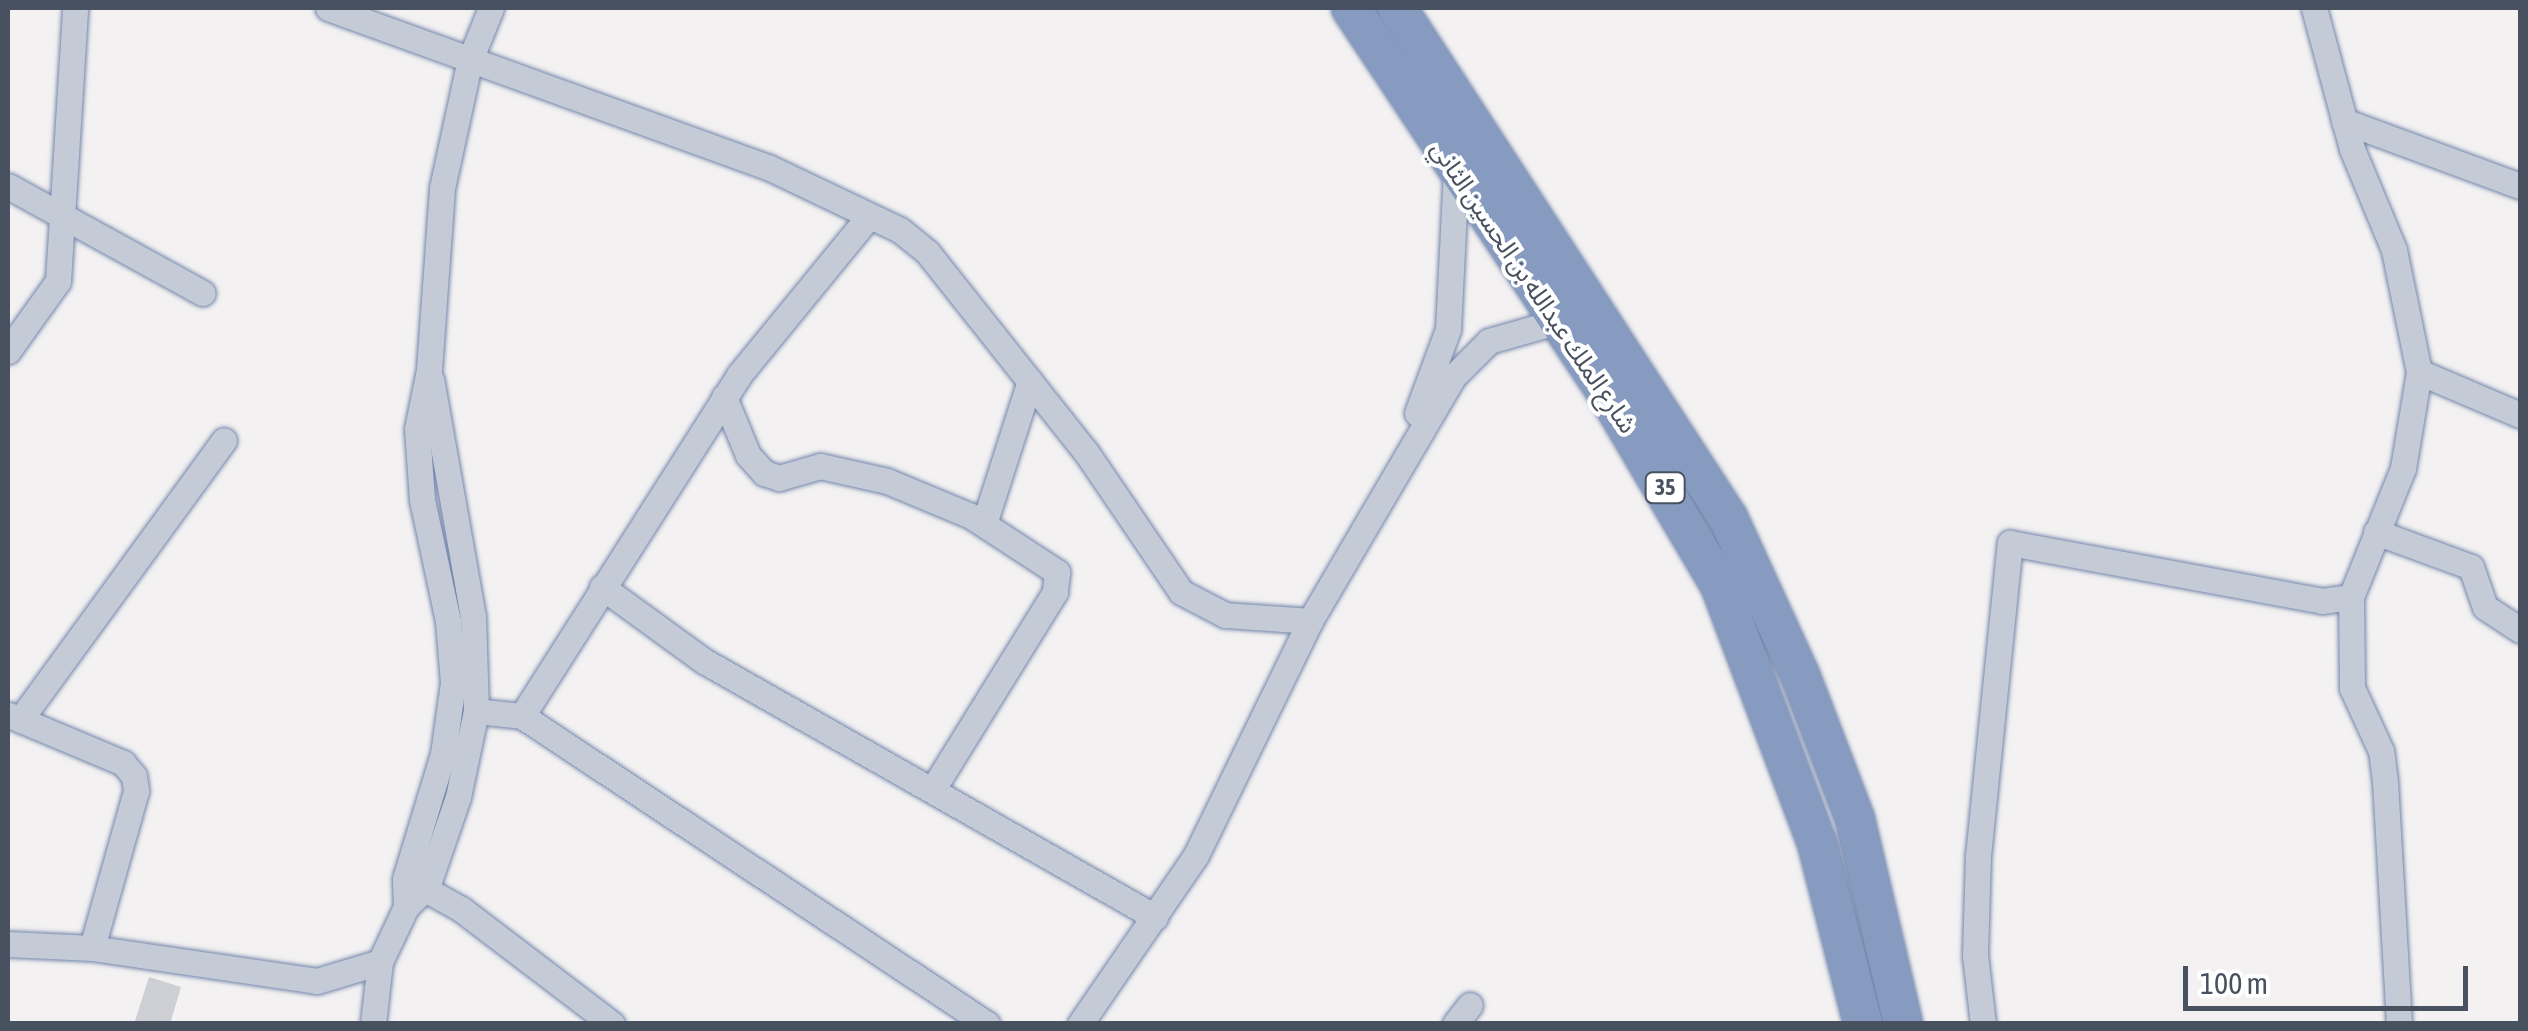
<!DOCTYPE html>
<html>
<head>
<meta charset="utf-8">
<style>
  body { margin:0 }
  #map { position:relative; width:2528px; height:1031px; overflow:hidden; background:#f3f1f1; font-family:"Asap Condensed","Noto Sans Arabic",sans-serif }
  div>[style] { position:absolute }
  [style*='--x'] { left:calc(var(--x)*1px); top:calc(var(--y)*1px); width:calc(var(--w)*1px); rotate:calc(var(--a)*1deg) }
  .building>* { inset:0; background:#cdcfd5 }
  .roads { filter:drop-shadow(0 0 2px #7386ac) drop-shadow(0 0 2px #7386ac) }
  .minor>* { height:25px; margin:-12.5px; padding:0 12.5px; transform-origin:12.5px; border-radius:12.5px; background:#c4cbd6 }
  .highway>* { height:38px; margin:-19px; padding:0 19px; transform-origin:19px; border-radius:19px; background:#879bc0 }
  span { translate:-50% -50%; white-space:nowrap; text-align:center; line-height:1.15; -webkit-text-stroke:8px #fff; paint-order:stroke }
  .shield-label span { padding:2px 8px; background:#fff; border:2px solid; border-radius:8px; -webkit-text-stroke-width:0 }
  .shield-label { font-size:22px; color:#48515f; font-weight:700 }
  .street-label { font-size:25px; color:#48515f }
  .frame { position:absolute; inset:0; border:10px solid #48515f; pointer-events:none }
  .scale { position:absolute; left:2183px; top:966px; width:285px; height:45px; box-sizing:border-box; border:5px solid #48515f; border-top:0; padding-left:12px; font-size:30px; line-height:35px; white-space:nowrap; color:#48515f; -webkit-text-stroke:8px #fff; paint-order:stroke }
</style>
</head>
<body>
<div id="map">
  <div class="building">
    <div style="clip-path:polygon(149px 977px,181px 987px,170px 1024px,135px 1021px)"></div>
  </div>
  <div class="roads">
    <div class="minor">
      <div style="--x:328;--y:8;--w:468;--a:19.9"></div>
      <div style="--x:768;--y:167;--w:146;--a:25.5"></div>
      <div style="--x:900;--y:230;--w:36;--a:39"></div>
      <div style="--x:928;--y:253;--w:254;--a:51.6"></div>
      <div style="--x:1086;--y:452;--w:169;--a:55.8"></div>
      <div style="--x:1181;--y:592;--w:50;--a:27.6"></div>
      <div style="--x:1225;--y:615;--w:85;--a:4"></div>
      <div style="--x:2314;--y:8;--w:146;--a:74.9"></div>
      <div style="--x:2352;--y:149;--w:109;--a:67.4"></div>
      <div style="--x:2394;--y:250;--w:125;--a:78.4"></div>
      <div style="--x:2419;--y:372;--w:110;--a:23.1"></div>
      <div style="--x:2344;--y:121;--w:188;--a:20.3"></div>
      <div style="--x:8;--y:186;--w:222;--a:28.8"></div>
      <div style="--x:8;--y:351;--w:86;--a:-54.5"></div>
      <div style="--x:58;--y:281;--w:274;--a:-86.4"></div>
      <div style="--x:724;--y:397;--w:63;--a:67.5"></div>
      <div style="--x:748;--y:455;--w:24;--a:48"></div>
      <div style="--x:764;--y:473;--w:16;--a:18"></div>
      <div style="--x:779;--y:478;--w:43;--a:-16.3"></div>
      <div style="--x:820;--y:466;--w:69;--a:12.6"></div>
      <div style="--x:887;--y:481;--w:91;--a:22.6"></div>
      <div style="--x:971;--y:516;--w:103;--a:33.1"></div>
      <div style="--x:1057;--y:572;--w:20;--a:96"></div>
      <div style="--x:1055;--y:592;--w:229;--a:121.8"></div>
      <div style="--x:1417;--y:413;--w:90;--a:-69.7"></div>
      <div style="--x:1448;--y:329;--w:160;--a:-87.1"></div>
      <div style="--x:984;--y:524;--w:150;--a:-72.2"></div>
      <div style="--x:2376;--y:532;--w:101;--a:20.2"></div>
      <div style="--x:2471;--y:567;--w:42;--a:70.7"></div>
      <div style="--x:2485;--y:607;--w:42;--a:33.3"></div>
      <div style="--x:602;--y:587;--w:126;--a:36"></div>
      <div style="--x:704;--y:661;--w:519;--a:29.58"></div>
      <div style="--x:476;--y:711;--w:46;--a:6.2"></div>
      <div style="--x:522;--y:716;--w:404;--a:-57.5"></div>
      <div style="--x:739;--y:375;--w:205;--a:-50.7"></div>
      <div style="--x:9;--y:715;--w:124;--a:22.8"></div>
      <div style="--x:123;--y:763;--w:17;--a:50"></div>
      <div style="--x:134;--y:776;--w:15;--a:82"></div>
      <div style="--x:136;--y:791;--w:163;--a:105.7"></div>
      <div style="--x:522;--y:716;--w:558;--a:33.52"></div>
      <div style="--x:20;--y:720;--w:346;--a:-53.9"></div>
      <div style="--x:414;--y:883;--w:54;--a:29"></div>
      <div style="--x:461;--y:909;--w:190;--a:37.3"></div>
      <div style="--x:406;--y:907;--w:28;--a:-92"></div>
      <div style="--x:405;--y:879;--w:131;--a:-73.1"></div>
      <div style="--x:443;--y:754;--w:72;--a:-82"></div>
      <div style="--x:453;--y:683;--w:62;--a:-94.6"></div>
      <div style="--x:448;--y:621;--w:124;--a:-102.1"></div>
      <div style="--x:422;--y:500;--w:71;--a:-94"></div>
      <div style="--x:417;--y:429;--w:60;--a:-78.5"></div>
      <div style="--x:429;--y:370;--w:182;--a:-85.9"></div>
      <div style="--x:442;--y:188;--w:131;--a:-77.7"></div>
      <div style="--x:470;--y:60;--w:56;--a:-68"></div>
      <div style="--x:8;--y:944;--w:84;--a:2.7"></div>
      <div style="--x:92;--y:948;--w:227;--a:8.3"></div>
      <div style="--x:317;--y:981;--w:66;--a:-16.8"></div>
      <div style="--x:373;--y:1024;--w:62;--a:-83.6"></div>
      <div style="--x:380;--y:962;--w:61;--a:-64.7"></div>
      <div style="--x:406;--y:907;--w:29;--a:-44"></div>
      <div style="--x:427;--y:887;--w:95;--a:-71"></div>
      <div style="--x:458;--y:797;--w:88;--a:-78.2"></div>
      <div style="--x:476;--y:711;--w:94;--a:-91.8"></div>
      <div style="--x:473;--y:617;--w:241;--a:-100"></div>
      <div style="--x:1080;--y:1024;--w:205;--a:-55.5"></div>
      <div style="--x:1196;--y:855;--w:260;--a:-64"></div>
      <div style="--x:1310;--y:621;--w:284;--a:-59.6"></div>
      <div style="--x:1454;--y:376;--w:49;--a:-45"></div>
      <div style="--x:1489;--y:341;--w:73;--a:-15.9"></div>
      <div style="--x:1455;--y:1024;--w:24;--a:-52"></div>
      <div style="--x:1983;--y:1024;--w:69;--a:-96.6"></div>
      <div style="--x:1975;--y:955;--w:99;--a:-88.3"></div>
      <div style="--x:1978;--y:856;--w:315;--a:-84.2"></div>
      <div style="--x:2010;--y:543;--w:317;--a:10.5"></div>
      <div style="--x:2322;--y:601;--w:29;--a:-8"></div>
      <div style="--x:2399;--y:1024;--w:242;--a:-93.3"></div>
      <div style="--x:2385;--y:782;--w:31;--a:-97"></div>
      <div style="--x:2381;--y:751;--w:69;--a:-114.7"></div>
      <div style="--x:2352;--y:688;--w:91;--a:-90.6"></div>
      <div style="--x:2351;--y:597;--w:139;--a:-68"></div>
      <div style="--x:2403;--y:468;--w:97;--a:-80.5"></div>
    </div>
    <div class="highway">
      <div style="--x:1351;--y:8;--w:459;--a:56.4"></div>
      <div style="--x:1605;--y:390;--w:226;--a:59.5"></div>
      <div style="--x:1720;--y:585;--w:276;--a:69.4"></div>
      <div style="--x:1817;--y:843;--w:187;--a:75.7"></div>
      <div style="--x:1397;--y:8;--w:608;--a:57.02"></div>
      <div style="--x:1728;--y:518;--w:173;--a:65.4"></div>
      <div style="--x:1800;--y:675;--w:154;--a:69.1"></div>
      <div style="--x:1855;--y:819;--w:211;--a:76.8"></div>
    </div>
  </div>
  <div class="shield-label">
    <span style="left:1665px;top:488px">35</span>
  </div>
  <div class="street-label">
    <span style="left:1534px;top:287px;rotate:56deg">شارع الملك عبدالله بن الحسين الثاني</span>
  </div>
  <div class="frame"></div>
  <div class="scale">100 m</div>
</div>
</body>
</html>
